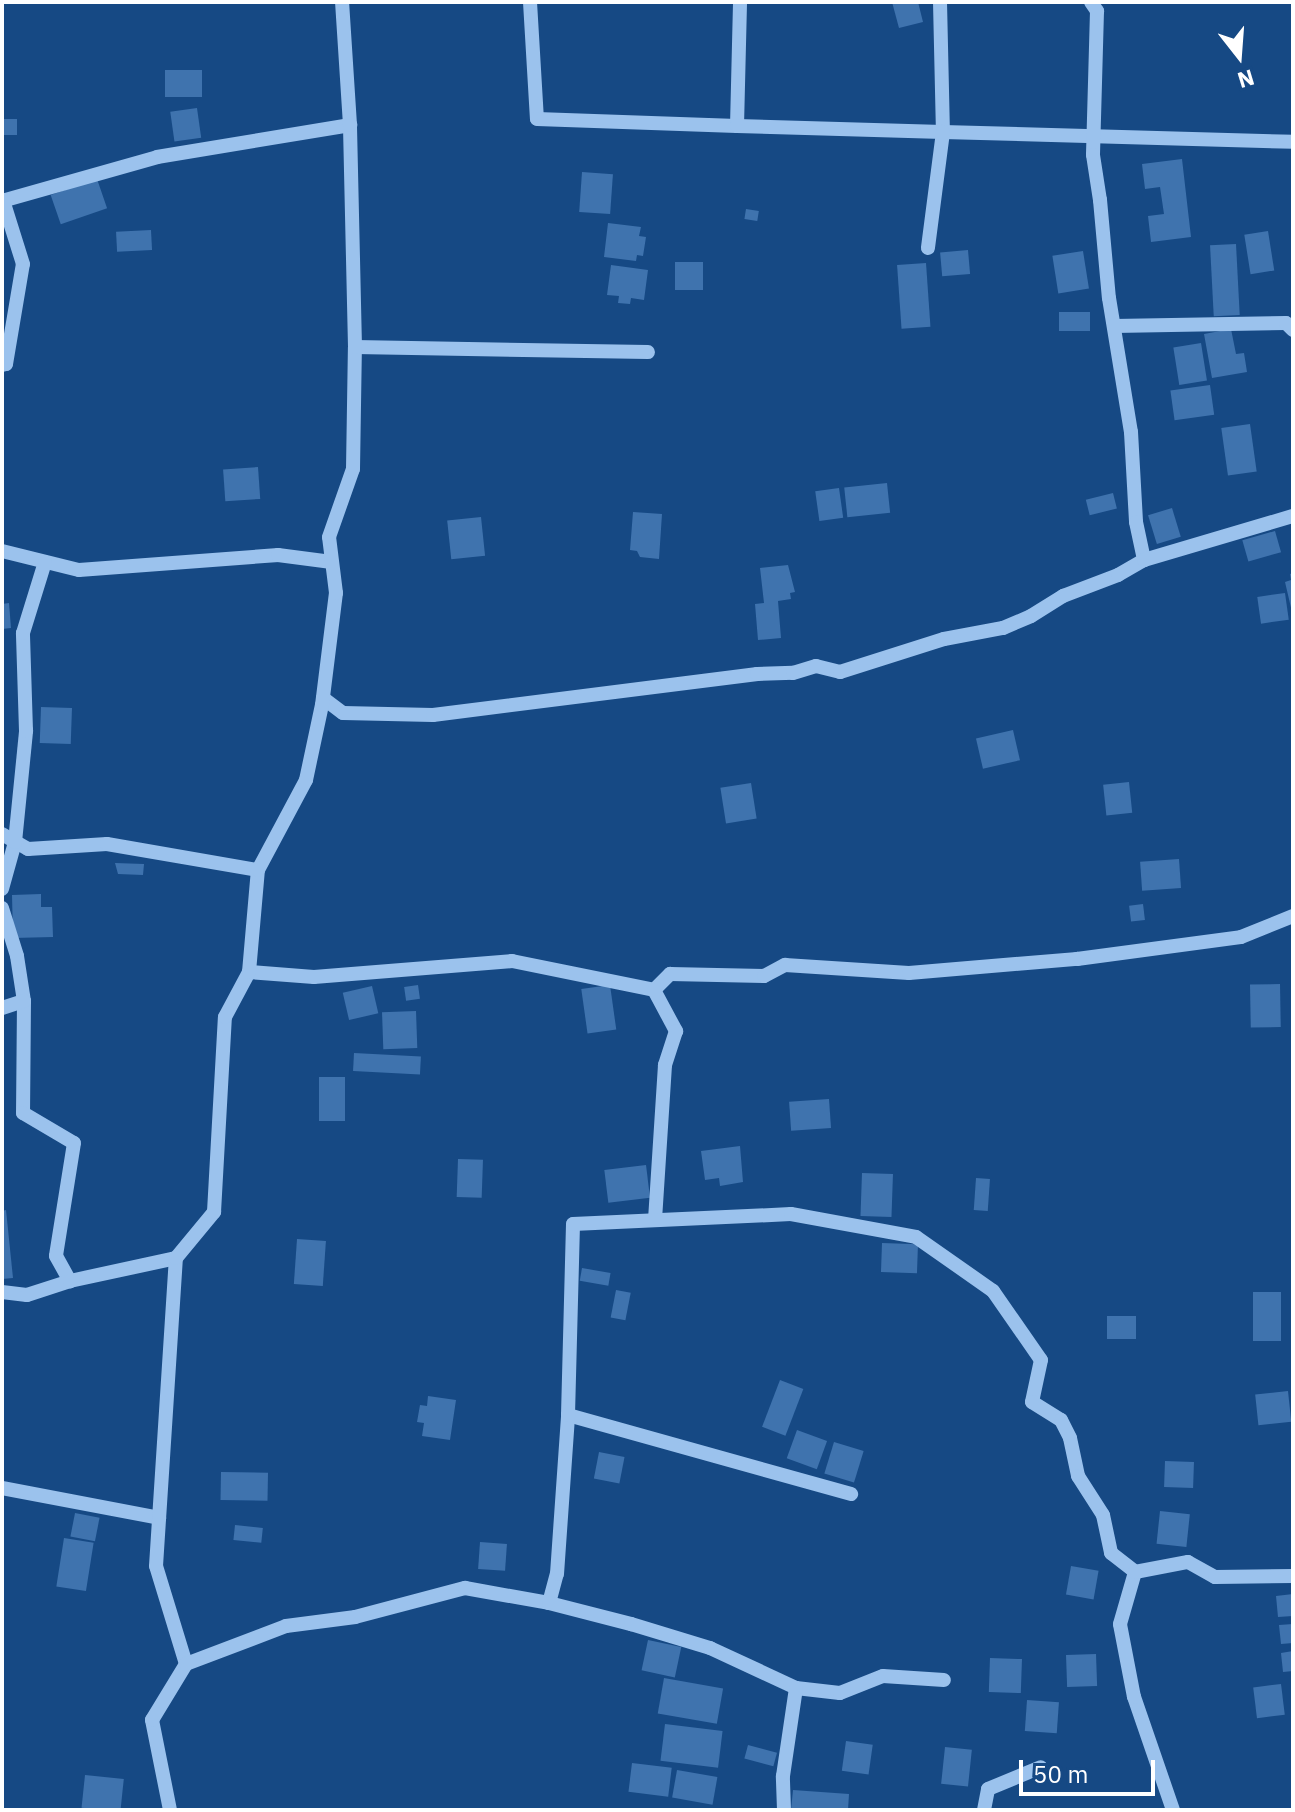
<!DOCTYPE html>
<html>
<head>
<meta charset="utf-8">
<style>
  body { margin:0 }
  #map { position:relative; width:1295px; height:1812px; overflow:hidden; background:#164984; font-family:"IBM Plex Sans",sans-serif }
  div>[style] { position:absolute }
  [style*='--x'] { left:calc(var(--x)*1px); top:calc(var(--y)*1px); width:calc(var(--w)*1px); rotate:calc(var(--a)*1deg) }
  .building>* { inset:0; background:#3f73ae; transform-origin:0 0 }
  .minor>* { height:14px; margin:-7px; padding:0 7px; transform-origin:7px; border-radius:7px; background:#9bc2ed }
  span { translate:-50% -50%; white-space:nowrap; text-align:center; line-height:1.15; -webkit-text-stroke:8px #164984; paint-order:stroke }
  .frame { position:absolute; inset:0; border:4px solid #fff; pointer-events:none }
  .north { position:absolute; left:1199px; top:16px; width:80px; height:80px; -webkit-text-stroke:6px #164984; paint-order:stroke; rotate:163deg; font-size:22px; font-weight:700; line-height:32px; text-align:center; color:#fff }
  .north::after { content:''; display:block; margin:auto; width:28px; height:36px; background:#fff; clip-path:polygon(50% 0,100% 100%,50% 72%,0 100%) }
  .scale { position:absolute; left:1019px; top:1760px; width:136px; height:36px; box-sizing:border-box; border:4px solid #fff; border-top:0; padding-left:10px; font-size:24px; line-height:28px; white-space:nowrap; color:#fff; -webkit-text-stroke:6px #164984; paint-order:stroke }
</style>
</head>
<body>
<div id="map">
  <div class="building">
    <div style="clip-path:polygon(892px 2px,918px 2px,923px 22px,899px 28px)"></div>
    <div style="left:202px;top:70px;width:27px;height:37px;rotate:90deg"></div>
    <div style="left:197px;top:108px;width:30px;height:27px;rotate:82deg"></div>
    <div style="left:2px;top:119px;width:15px;height:16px"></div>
    <div style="clip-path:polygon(1182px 159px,1191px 237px,1151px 242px,1148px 216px,1164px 214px,1160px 187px,1145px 189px,1142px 164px)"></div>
    <div style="left:582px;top:172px;width:31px;height:40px;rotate:4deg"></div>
    <div style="left:97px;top:179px;width:31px;height:49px;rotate:71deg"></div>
    <div style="left:746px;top:209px;width:13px;height:10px;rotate:9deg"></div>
    <div style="clip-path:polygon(608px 223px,641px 227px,639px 236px,646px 237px,643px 256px,637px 255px,636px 261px,604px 257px)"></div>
    <div style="left:151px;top:230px;width:20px;height:35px;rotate:87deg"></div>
    <div style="left:1268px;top:231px;width:40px;height:24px;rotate:81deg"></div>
    <div style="left:1236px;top:244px;width:71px;height:26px;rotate:87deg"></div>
    <div style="left:968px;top:250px;width:24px;height:28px;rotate:85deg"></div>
    <div style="left:1083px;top:251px;width:38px;height:31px;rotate:81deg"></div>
    <div style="left:675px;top:262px;width:28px;height:28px"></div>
    <div style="left:926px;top:263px;width:64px;height:29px;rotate:86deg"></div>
    <div style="clip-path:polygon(611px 265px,648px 270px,644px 300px,631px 298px,630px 304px,618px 303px,619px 296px,607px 295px)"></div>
    <div style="left:1059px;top:312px;width:31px;height:19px"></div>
    <div style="clip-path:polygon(1231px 329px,1236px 354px,1244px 353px,1247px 372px,1212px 378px,1204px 334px)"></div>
    <div style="left:1201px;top:343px;width:38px;height:28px;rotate:81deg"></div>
    <div style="left:1210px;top:385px;width:30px;height:40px;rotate:82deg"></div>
    <div style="left:1250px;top:424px;width:48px;height:29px;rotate:82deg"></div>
    <div style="left:258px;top:467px;width:32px;height:35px;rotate:86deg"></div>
    <div style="left:887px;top:483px;width:30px;height:43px;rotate:84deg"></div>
    <div style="left:839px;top:488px;width:30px;height:24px;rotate:82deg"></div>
    <div style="left:1113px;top:493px;width:16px;height:28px;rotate:76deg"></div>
    <div style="left:1172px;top:508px;width:30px;height:25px;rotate:73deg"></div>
    <div style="clip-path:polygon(633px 512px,662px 514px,659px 559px,640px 557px,637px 551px,630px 550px)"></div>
    <div style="left:481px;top:517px;width:39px;height:34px;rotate:84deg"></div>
    <div style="left:1275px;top:531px;width:22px;height:34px;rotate:74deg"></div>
    <div style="clip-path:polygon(788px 565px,795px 592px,790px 593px,791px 599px,778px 601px,781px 638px,758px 640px,755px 604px,764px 603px,760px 568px)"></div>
    <div style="clip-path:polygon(1293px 573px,1293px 612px,1292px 612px,1285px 582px,1291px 580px,1290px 574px)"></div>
    <div style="left:1285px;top:593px;width:27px;height:28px;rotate:82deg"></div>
    <div style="clip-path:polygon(9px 603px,11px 628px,2px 629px,2px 604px)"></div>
    <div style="left:41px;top:707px;width:31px;height:36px;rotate:2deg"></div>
    <div style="left:1013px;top:730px;width:31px;height:38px;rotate:77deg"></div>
    <div style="left:1129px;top:782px;width:31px;height:26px;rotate:84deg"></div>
    <div style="left:751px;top:783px;width:36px;height:31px;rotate:81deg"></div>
    <div style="left:1179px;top:859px;width:29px;height:39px;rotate:86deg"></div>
    <div style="clip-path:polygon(115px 863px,144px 864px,143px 875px,118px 874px)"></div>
    <div style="clip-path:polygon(41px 894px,41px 907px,52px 907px,53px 937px,13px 938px,12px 895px)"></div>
    <div style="left:1143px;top:904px;width:16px;height:14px;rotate:83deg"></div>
    <div style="left:1280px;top:984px;width:43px;height:30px;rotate:89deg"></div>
    <div style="left:418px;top:985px;width:14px;height:14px;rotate:82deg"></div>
    <div style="left:610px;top:985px;width:45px;height:29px;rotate:82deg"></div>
    <div style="left:372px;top:986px;width:28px;height:30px;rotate:77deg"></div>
    <div style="left:416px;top:1011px;width:37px;height:34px;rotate:88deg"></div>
    <div style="left:354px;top:1053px;width:67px;height:18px;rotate:3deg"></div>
    <div style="left:319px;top:1077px;width:26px;height:44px"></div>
    <div style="left:829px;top:1099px;width:29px;height:40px;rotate:86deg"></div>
    <div style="clip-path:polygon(740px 1146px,743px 1182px,720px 1186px,719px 1178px,705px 1180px,701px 1151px)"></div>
    <div style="left:458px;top:1159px;width:25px;height:38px;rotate:2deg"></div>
    <div style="left:646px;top:1165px;width:33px;height:42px;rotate:83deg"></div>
    <div style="left:862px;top:1173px;width:31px;height:43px;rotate:2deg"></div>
    <div style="left:976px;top:1178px;width:14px;height:32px;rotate:4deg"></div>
    <div style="clip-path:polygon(6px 1210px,13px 1278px,2px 1279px,2px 1211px)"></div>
    <div style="left:297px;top:1239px;width:29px;height:45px;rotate:4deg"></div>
    <div style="left:882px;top:1243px;width:36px;height:29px;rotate:2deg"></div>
    <div style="left:582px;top:1268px;width:29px;height:13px;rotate:10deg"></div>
    <div style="left:616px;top:1290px;width:15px;height:28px;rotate:11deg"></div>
    <div style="left:1253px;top:1292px;width:28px;height:49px"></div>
    <div style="left:1136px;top:1316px;width:23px;height:29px;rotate:90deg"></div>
    <div style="left:780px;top:1380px;width:25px;height:50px;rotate:21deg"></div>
    <div style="left:1288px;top:1391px;width:31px;height:33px;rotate:84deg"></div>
    <div style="clip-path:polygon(428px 1396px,456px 1400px,450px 1440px,422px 1436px,424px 1423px,417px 1422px,420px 1405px,427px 1406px)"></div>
    <div style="left:797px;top:1430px;width:32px;height:30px;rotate:20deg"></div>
    <div style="left:834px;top:1442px;width:31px;height:33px;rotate:17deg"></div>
    <div style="left:599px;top:1452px;width:26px;height:27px;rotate:11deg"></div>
    <div style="left:1165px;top:1461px;width:29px;height:26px;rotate:2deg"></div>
    <div style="left:221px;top:1472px;width:47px;height:28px;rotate:1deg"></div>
    <div style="left:1160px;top:1511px;width:30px;height:33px;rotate:6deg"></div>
    <div style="left:75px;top:1513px;width:25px;height:24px;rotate:11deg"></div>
    <div style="left:235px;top:1525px;width:28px;height:15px;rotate:6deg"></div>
    <div style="left:64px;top:1538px;width:30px;height:49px;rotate:9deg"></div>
    <div style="left:480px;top:1542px;width:27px;height:27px;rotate:4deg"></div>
    <div style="left:1071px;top:1566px;width:28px;height:29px;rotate:10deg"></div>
    <div style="clip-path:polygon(1293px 1594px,1293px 1616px,1278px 1617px,1276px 1596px)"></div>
    <div style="clip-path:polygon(1293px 1624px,1293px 1643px,1281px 1644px,1279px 1625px)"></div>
    <div style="left:648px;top:1640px;width:34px;height:31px;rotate:12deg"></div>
    <div style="clip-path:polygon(1293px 1651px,1293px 1671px,1283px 1672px,1281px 1653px)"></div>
    <div style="left:1096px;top:1654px;width:32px;height:30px;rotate:88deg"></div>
    <div style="left:990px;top:1658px;width:32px;height:34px;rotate:2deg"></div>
    <div style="left:664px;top:1678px;width:60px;height:36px;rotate:10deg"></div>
    <div style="left:1281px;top:1684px;width:31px;height:28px;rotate:83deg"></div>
    <div style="left:1027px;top:1700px;width:32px;height:31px;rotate:4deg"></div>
    <div style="left:665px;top:1724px;width:58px;height:37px;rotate:7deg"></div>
    <div style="left:846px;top:1741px;width:27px;height:30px;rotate:8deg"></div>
    <div style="left:748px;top:1745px;width:30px;height:14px;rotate:15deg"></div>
    <div style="left:945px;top:1747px;width:27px;height:37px;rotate:6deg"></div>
    <div style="left:632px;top:1763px;width:40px;height:29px;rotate:7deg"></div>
    <div style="left:677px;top:1770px;width:41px;height:28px;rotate:10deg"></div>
    <div style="left:85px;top:1775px;width:39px;height:33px;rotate:6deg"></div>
    <div style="clip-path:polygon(793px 1790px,849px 1794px,848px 1810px,791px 1810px)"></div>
  </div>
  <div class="minor">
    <div style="--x:530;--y:2;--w:117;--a:86.6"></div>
    <div style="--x:537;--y:119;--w:200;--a:2"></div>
    <div style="--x:737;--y:126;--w:124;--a:-88.6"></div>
    <div style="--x:940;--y:2;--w:130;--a:88.7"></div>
    <div style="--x:943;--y:132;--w:350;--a:1.6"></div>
    <div style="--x:1091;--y:2;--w:11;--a:56"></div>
    <div style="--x:1097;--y:11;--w:144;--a:91.6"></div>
    <div style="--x:1093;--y:155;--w:46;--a:81.2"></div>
    <div style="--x:1100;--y:200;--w:98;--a:84.8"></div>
    <div style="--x:1109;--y:298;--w:136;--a:80.7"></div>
    <div style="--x:1131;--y:432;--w:90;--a:86.8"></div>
    <div style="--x:1136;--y:522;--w:39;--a:78"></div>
    <div style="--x:737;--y:126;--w:206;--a:1.7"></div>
    <div style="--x:943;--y:132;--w:117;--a:97.4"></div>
    <div style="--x:2;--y:201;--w:161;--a:-15.8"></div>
    <div style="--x:157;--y:157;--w:196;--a:-9.4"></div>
    <div style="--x:1114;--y:326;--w:172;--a:-1"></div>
    <div style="--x:1286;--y:323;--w:10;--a:45"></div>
    <div style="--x:355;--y:347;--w:293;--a:1"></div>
    <div style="--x:2;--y:365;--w:4;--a:-14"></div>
    <div style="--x:6;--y:364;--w:101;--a:-80.4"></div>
    <div style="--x:23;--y:264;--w:67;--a:-107.4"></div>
    <div style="--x:2;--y:551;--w:79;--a:13.9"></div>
    <div style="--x:79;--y:570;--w:200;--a:-4.3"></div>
    <div style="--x:278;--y:555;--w:54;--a:7.4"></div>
    <div style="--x:323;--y:698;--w:25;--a:37"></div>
    <div style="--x:343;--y:713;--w:90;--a:1.3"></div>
    <div style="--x:433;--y:715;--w:327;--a:-7.2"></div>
    <div style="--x:757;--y:674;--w:36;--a:-2"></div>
    <div style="--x:793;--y:673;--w:24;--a:-17"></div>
    <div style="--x:816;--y:666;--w:25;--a:14"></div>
    <div style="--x:840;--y:672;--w:109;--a:-17.6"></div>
    <div style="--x:944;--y:639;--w:60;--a:-10.6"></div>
    <div style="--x:1003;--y:628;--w:30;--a:-23"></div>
    <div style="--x:1031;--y:616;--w:38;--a:-32"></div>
    <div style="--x:1063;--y:596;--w:59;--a:-20.9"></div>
    <div style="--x:1118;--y:575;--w:30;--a:-30"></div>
    <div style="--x:1144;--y:560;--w:155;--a:-16.5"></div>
    <div style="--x:2;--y:834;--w:30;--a:30"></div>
    <div style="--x:28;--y:849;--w:79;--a:-3.6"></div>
    <div style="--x:107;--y:844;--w:153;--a:9.8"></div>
    <div style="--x:2;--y:889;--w:49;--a:-74.5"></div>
    <div style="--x:15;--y:842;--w:112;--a:-84.3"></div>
    <div style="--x:26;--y:731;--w:98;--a:-91.8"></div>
    <div style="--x:23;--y:633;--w:74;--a:-72.8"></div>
    <div style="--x:2;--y:908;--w:50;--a:72.6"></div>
    <div style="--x:17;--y:956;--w:46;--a:81.2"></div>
    <div style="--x:24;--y:1001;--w:112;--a:90.5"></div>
    <div style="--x:23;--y:1113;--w:59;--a:30.5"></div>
    <div style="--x:74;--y:1143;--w:114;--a:99.1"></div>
    <div style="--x:56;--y:1256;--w:29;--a:61"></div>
    <div style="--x:249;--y:972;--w:65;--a:4.4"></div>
    <div style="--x:314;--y:977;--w:199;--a:-4.6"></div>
    <div style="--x:512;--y:961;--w:145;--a:11.5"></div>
    <div style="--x:654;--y:990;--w:23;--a:-45"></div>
    <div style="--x:670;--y:974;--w:94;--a:1.2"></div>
    <div style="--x:764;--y:976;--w:24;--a:-28"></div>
    <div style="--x:785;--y:965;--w:124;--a:3.7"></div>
    <div style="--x:909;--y:973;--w:169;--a:-4.8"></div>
    <div style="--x:1077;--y:959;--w:165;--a:-7.6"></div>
    <div style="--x:1241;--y:937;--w:56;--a:-22"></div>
    <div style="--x:654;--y:990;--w:47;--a:61.8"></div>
    <div style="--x:676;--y:1031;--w:36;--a:108"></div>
    <div style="--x:665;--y:1065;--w:155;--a:93.7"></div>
    <div style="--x:2;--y:1008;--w:23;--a:-18"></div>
    <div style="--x:2;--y:1292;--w:25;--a:7"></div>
    <div style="--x:27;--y:1295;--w:45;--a:-18"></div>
    <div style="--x:70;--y:1281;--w:108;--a:-12.2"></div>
    <div style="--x:568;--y:1415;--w:294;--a:15.6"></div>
    <div style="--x:2;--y:1488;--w:160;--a:10.8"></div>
    <div style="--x:549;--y:1603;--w:30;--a:-75"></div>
    <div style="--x:557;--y:1574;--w:159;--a:-86"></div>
    <div style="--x:568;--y:1415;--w:191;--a:-88.5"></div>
    <div style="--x:573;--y:1224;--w:218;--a:-2.6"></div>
    <div style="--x:791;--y:1214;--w:127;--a:10.4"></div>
    <div style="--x:916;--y:1237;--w:94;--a:35"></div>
    <div style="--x:993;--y:1291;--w:84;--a:55.2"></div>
    <div style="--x:1041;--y:1360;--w:43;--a:102.1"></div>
    <div style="--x:1032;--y:1402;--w:34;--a:32"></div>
    <div style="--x:1061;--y:1420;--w:20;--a:63"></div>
    <div style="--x:1070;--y:1438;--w:39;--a:78"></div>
    <div style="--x:1078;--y:1476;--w:46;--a:57.3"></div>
    <div style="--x:1103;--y:1515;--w:39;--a:78"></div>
    <div style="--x:1111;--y:1553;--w:31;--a:38"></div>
    <div style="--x:186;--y:1664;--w:102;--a:-107"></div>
    <div style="--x:156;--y:1566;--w:309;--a:-86.3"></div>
    <div style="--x:176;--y:1258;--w:60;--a:-50.4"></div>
    <div style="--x:214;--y:1212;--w:195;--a:-86.8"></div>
    <div style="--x:225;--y:1017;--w:51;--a:-61.9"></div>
    <div style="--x:249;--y:972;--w:102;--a:-85"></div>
    <div style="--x:258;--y:870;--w:102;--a:-61.9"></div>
    <div style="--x:306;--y:780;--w:77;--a:-78"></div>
    <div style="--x:322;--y:705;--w:113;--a:-82.9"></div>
    <div style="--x:336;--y:593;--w:56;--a:-97.1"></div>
    <div style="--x:329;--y:537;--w:72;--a:-70.6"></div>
    <div style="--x:353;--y:469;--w:122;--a:-89.1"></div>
    <div style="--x:355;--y:347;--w:222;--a:-91.3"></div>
    <div style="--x:350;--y:125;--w:123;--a:-93.7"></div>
    <div style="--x:170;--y:1810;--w:92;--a:-101.3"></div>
    <div style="--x:152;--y:1720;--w:66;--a:-58.7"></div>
    <div style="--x:186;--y:1664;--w:107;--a:-20.8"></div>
    <div style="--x:286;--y:1626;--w:70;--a:-7.4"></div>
    <div style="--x:355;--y:1617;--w:114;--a:-14.8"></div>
    <div style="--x:465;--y:1588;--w:85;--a:10.1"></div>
    <div style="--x:549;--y:1603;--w:85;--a:14.4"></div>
    <div style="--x:631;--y:1624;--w:83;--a:16.9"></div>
    <div style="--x:710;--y:1648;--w:95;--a:24.9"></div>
    <div style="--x:796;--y:1688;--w:44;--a:6.5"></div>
    <div style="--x:840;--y:1693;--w:46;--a:-21.6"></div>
    <div style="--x:883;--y:1676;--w:61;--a:3.8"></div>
    <div style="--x:784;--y:1810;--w:34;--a:-92"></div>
    <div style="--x:783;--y:1776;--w:89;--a:-81.6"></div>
    <div style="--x:984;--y:1810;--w:21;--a:-79"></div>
    <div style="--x:988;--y:1789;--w:57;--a:-22.5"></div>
    <div style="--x:1173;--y:1810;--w:120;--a:-109"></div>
    <div style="--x:1134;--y:1697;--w:74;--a:-100.9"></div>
    <div style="--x:1120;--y:1624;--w:54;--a:-73.9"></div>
    <div style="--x:1135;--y:1572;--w:54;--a:-10.7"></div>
    <div style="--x:1188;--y:1562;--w:31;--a:29"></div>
    <div style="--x:1215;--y:1577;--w:78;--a:-0.7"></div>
  </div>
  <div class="frame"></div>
  <div class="north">N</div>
  <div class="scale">50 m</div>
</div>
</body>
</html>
